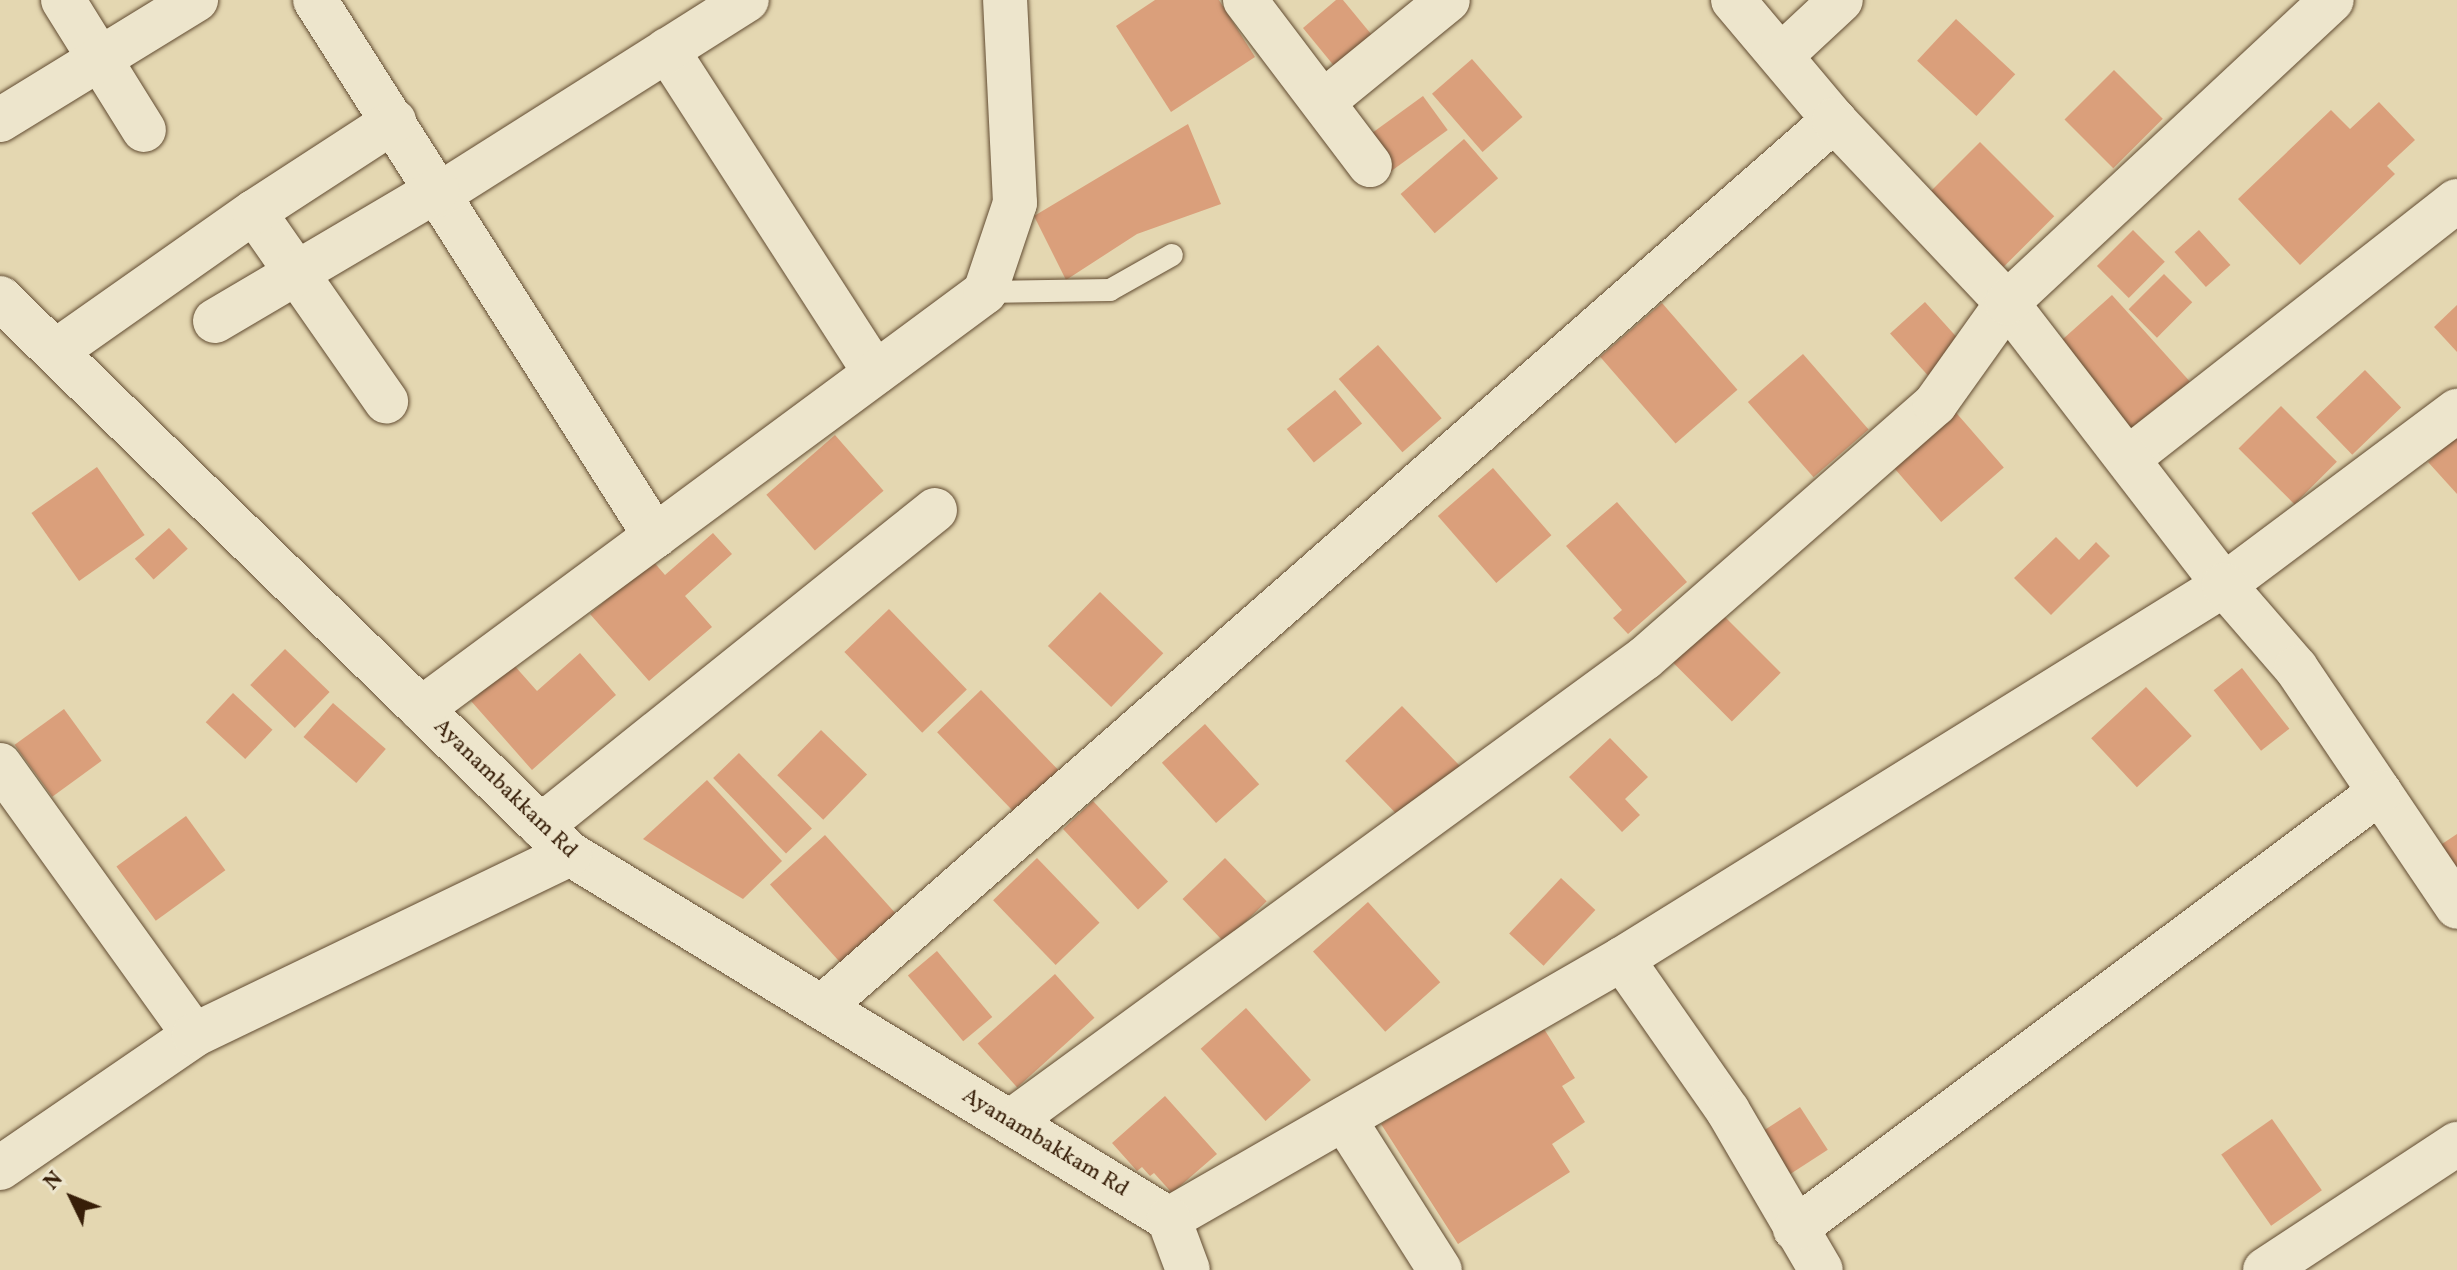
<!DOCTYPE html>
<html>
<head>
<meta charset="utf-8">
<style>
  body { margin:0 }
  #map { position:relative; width:2457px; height:1270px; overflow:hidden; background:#e4d7b1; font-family:Vollkorn,serif }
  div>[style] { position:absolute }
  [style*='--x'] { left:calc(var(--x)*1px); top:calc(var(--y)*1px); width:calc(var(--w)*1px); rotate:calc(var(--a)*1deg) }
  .building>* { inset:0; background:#da9f7b; transform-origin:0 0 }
  .roads { filter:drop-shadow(0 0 2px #624c32) drop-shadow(0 0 2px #624c32) }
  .lane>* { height:22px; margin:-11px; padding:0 11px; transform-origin:11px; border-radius:11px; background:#ede5cc }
  .street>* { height:44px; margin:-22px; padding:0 22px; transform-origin:22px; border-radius:22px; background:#ede5cc }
  .secondary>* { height:44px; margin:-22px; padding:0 22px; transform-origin:22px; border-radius:22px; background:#ede5cc }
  span { translate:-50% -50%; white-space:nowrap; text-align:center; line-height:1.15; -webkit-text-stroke:7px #ede5cc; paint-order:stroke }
  .street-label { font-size:22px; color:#371e08 }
  .north { position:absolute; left:32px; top:1158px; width:80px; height:80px; -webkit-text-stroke:6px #ede5cc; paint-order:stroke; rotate:313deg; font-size:22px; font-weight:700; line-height:32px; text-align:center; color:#371e08 }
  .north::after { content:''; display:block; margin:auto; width:28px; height:36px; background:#371e08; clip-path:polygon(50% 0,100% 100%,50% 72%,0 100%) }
</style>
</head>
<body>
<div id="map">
  <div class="building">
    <div style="clip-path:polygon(1155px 0,1219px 0,1255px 57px,1171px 112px,1116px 26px)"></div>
    <div style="clip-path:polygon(1336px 0,1343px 0,1376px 40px,1339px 72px,1303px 28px)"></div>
    <div style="left:1956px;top:19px;width:81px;height:57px;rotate:43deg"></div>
    <div style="left:1472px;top:59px;width:77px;height:53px;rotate:49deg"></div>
    <div style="left:2114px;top:70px;width:69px;height:70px;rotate:45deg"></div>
    <div style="left:1423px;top:96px;width:42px;height:71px;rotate:54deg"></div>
    <div style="clip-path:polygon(2379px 102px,2415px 140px,2387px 166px,2395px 174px,2300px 265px,2238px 199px,2331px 110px,2350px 129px)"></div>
    <div style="clip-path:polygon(1188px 124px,1221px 204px,1137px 234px,1066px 280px,1034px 216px)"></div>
    <div style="left:1464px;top:139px;width:52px;height:84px;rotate:49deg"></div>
    <div style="left:1980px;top:142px;width:105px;height:81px;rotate:45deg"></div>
    <div style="left:2133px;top:230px;width:45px;height:51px;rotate:45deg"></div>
    <div style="left:2199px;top:230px;width:47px;height:33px;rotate:48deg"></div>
    <div style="left:2164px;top:274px;width:40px;height:50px;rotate:45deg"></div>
    <div style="left:2112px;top:295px;width:117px;height:76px;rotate:48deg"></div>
    <div style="left:1925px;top:302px;width:59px;height:47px;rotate:48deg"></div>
    <div style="left:1662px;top:303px;width:115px;height:82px;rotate:49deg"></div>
    <div style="clip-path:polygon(2457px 305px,2457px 352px,2434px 327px)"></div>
    <div style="left:1378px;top:345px;width:97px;height:52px;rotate:49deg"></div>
    <div style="left:1803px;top:354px;width:100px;height:73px;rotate:49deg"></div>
    <div style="left:2365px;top:370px;width:52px;height:68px;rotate:46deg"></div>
    <div style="left:1335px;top:390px;width:43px;height:62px;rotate:51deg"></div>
    <div style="left:2281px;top:406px;width:79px;height:60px;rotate:45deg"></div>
    <div style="left:1952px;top:408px;width:79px;height:83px;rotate:49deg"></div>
    <div style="left:835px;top:435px;width:74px;height:91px;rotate:49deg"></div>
    <div style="clip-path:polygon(2457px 435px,2457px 494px,2428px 462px)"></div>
    <div style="left:97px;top:467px;width:83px;height:80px;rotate:55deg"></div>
    <div style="left:1493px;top:468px;width:89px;height:73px;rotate:49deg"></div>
    <div style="clip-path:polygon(1617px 502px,1687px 582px,1628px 634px,1613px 618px,1622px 610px,1566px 546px)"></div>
    <div style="left:169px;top:528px;width:28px;height:46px;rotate:48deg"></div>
    <div style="clip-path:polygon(713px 533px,732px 554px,685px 596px,712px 627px,649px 681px,590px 614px,652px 560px,665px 575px)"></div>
    <div style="clip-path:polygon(2056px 537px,2079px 560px,2096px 542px,2110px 556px,2051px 615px,2014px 578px)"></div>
    <div style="left:1100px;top:592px;width:88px;height:75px;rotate:44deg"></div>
    <div style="left:889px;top:609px;width:112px;height:62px;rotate:46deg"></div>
    <div style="left:1722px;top:614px;width:83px;height:69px;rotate:45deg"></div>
    <div style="left:285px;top:649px;width:62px;height:50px;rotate:44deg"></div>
    <div style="clip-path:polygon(580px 653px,616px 695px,532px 770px,471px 701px,513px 664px,537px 691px)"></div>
    <div style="left:2242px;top:668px;width:77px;height:36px;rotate:52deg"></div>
    <div style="left:2146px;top:687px;width:67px;height:75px;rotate:47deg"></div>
    <div style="left:981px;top:690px;width:112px;height:61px;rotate:46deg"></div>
    <div style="left:233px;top:693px;width:54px;height:40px;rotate:43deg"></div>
    <div style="left:333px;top:703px;width:70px;height:45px;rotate:41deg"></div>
    <div style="left:1402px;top:706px;width:86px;height:79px;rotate:46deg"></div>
    <div style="left:64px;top:709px;width:64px;height:61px;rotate:54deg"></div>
    <div style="left:1205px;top:724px;width:81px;height:58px;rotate:48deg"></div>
    <div style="left:821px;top:730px;width:64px;height:63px;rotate:44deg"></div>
    <div style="clip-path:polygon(1610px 738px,1648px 777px,1625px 799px,1640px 815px,1622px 832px,1569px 777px)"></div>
    <div style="left:739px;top:753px;width:105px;height:36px;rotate:46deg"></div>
    <div style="clip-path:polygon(707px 780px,782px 861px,743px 899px,643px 839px)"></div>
    <div style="left:1093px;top:801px;width:110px;height:41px;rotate:47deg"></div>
    <div style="left:186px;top:816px;width:67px;height:86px;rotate:54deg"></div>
    <div style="clip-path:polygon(2457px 834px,2457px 874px,2439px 846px)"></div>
    <div style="left:825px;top:835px;width:107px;height:74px;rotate:48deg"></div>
    <div style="left:1037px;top:858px;width:90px;height:61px;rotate:46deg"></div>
    <div style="left:1225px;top:858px;width:60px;height:59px;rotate:46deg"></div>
    <div style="left:1561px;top:878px;width:47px;height:76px;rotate:43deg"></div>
    <div style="left:1368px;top:902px;width:108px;height:74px;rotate:48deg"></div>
    <div style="left:937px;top:951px;width:86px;height:38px;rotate:50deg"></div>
    <div style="left:1055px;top:974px;width:59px;height:104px;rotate:48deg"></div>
    <div style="left:1246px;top:1008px;width:97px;height:61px;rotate:48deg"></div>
    <div style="clip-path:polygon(1539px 1021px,1575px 1078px,1562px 1086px,1585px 1122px,1552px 1144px,1570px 1172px,1458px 1244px,1381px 1124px)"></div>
    <div style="clip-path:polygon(1165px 1096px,1217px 1154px,1172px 1193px,1154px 1173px,1150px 1176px,1142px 1167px,1137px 1171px,1112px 1143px)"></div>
    <div style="left:1800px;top:1107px;width:51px;height:58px;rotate:57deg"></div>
    <div style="left:2272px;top:1119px;width:87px;height:62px;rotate:55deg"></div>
  </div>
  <div class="roads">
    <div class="lane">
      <div style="--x:985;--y:292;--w:125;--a:-0.9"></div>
      <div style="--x:1110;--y:290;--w:71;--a:-29.4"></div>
    </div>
    <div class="street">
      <div style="--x:63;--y:0;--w:153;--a:58.1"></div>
      <div style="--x:315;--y:0;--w:635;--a:57.61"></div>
      <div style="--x:1245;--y:0;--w:207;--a:52.9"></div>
      <div style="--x:1733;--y:0;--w:157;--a:49.9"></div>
      <div style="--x:667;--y:50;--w:384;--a:57.2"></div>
      <div style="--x:1783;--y:54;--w:79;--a:-43"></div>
      <div style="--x:1323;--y:102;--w:161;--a:-39.2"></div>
      <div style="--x:0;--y:120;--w:230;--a:-31.5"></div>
      <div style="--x:440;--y:194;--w:363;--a:-32.3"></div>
      <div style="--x:254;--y:212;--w:231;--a:55.1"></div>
      <div style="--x:215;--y:321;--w:258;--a:-30.5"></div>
      <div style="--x:56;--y:351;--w:242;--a:-35.1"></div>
      <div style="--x:254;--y:212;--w:167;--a:-33"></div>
      <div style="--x:2130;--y:457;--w:415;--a:-38.1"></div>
      <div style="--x:421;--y:709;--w:701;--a:-36.48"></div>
      <div style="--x:985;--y:292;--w:94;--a:-71.4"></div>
      <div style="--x:1015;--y:203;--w:203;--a:-92.8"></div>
      <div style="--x:0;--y:765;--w:332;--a:54.3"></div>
      <div style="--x:541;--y:826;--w:505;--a:-38.73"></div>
      <div style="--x:1622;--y:959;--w:185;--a:55.1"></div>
      <div style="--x:1728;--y:1111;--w:184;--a:59.7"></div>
      <div style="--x:822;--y:1007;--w:1346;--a:-41.23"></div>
      <div style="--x:1834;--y:120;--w:252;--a:46.6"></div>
      <div style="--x:2007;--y:303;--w:356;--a:52.4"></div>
      <div style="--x:2224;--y:585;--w:291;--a:-36.8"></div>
      <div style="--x:1344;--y:1119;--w:179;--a:57.6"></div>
      <div style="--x:1010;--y:1122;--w:786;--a:-36.16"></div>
      <div style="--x:1645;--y:658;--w:386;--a:-41.2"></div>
      <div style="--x:1935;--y:404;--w:124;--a:-54.5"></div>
      <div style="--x:2007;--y:303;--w:444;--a:-43"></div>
      <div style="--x:1169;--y:1219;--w:522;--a:-29.85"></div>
      <div style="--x:1622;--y:959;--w:709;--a:-31.85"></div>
      <div style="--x:2224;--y:585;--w:110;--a:49.1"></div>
      <div style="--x:2296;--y:668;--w:288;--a:56"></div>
      <div style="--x:1795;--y:1229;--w:730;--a:-36.76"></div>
      <div style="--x:2265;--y:1270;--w:230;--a:-33.3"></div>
    </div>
    <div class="secondary">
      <div style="--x:0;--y:298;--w:796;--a:44.29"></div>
      <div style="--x:570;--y:854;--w:701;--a:31.36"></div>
      <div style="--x:1169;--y:1219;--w:54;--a:69.6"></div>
      <div style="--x:0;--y:1168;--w:235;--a:-34.4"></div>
      <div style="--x:194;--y:1035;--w:417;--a:-25.7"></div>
    </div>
  </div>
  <div class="street-label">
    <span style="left:505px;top:789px;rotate:44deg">Ayanambakkam Rd</span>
    <span style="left:1045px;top:1143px;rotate:31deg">Ayanambakkam Rd</span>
  </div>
  <div class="north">N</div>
</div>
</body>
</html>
